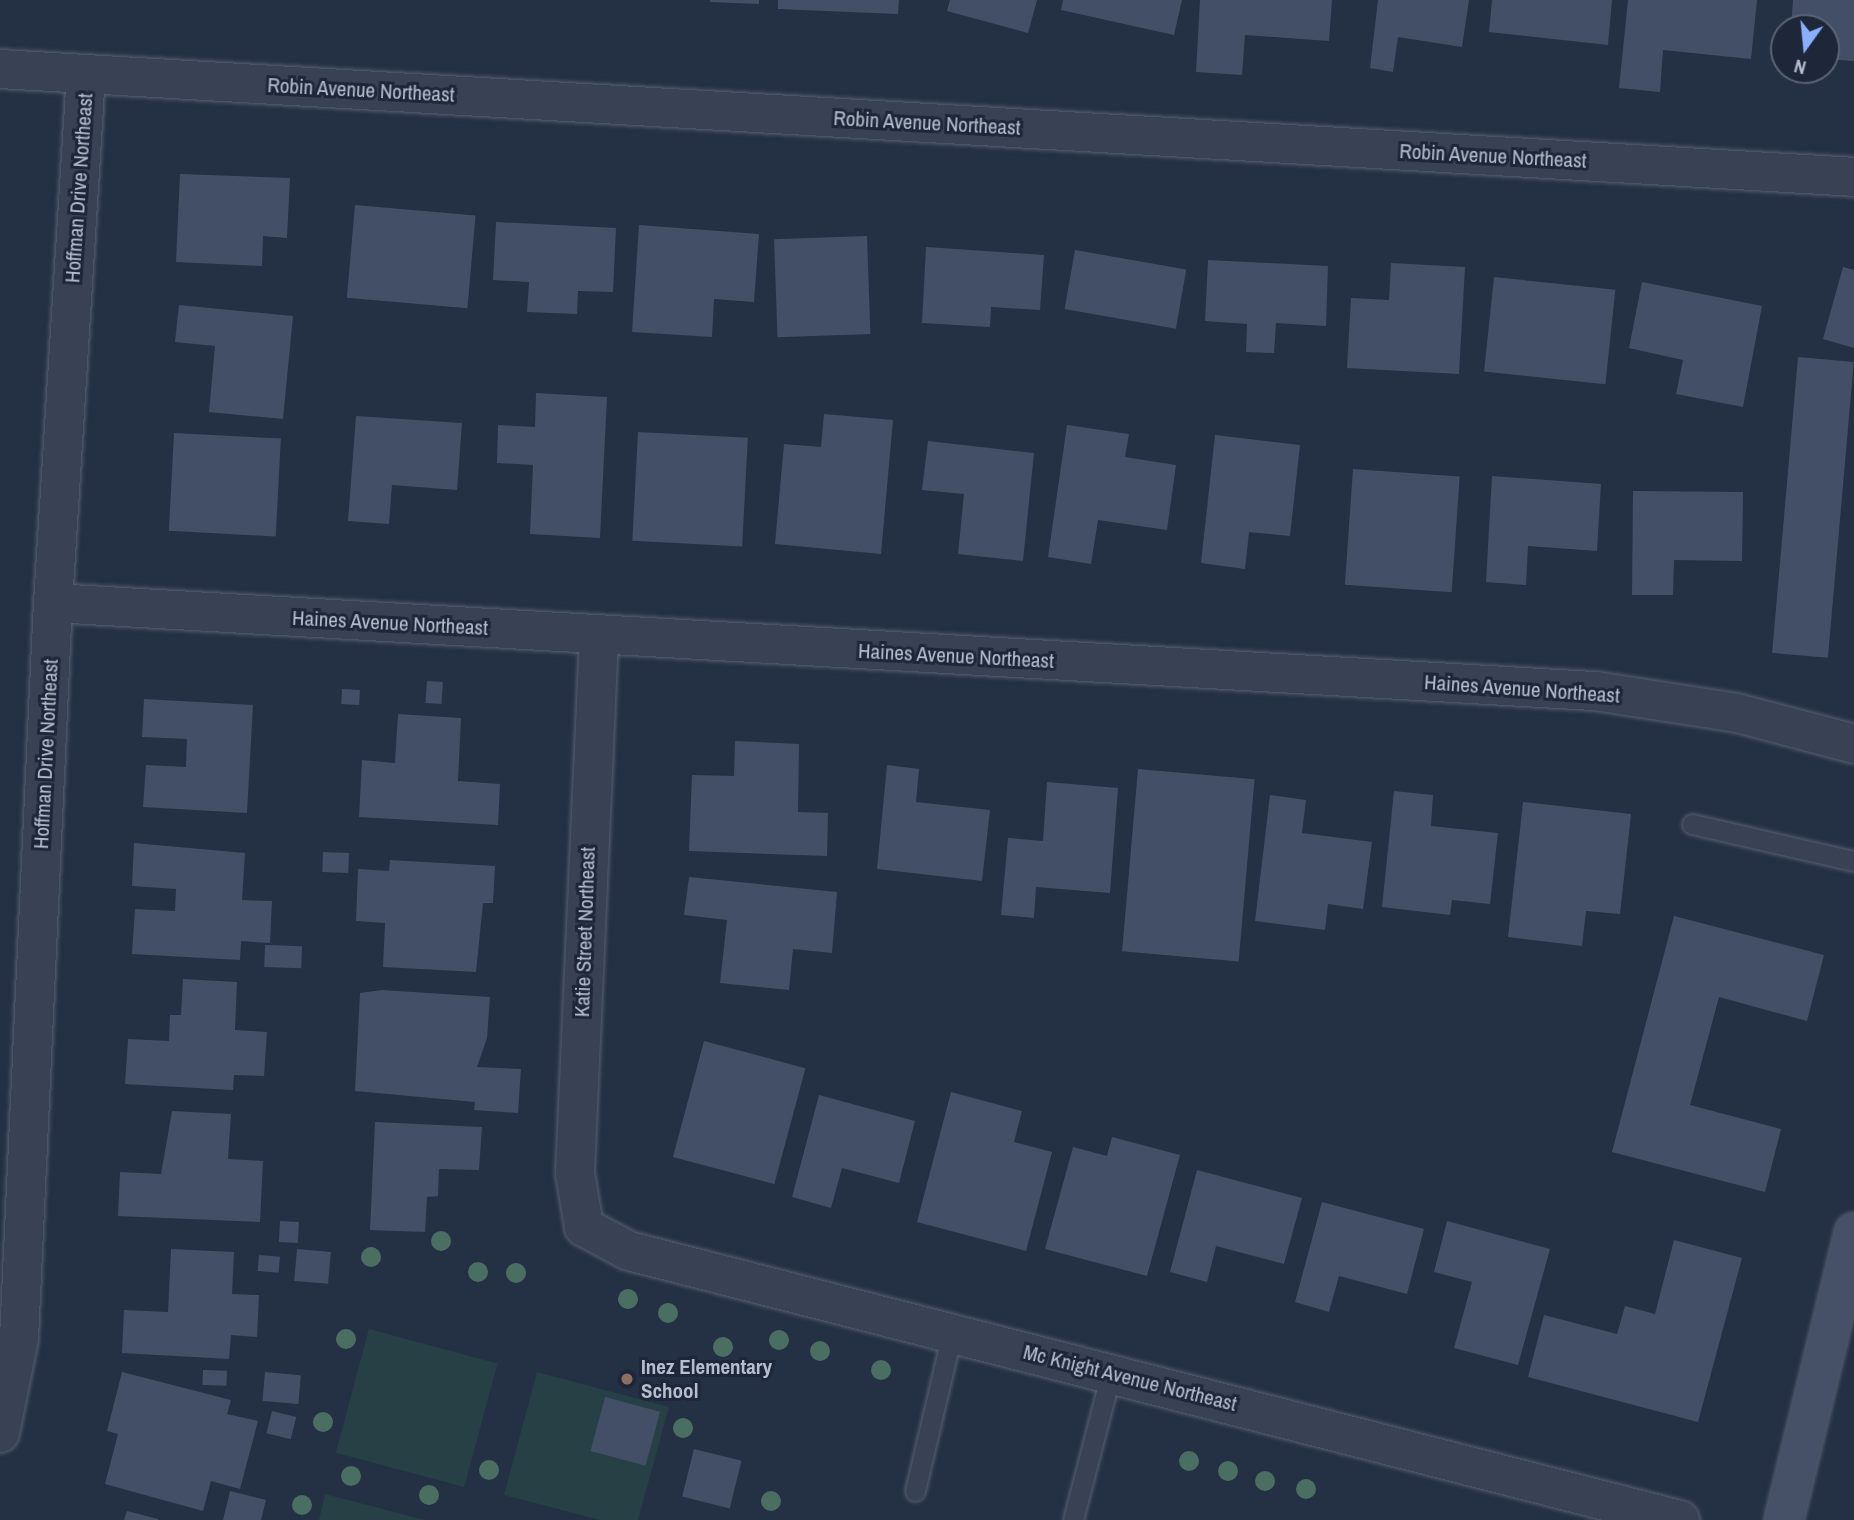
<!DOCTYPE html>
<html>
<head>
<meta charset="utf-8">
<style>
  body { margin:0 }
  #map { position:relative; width:1854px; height:1520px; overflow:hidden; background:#243044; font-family:"Archivo Narrow",sans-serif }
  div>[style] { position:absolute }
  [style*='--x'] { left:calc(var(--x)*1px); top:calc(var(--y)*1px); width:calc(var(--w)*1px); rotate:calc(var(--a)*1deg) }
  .green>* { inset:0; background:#264045; transform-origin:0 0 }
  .building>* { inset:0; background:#434f67; transform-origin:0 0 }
  .roads { filter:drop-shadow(0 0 2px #576071) drop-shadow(0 0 2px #576071) }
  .lane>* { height:19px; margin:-9.5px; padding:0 9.5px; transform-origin:9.5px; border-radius:9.5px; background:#394254 }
  .street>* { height:38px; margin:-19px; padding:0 19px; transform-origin:19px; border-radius:19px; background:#394254 }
  .secondary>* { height:38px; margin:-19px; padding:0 19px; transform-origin:19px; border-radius:19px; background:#465167 }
  .trees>* { width:20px; height:20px; margin:-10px; border-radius:50%; background:#4b6e62 }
  .dots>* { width:19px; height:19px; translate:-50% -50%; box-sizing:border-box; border:4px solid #1d2739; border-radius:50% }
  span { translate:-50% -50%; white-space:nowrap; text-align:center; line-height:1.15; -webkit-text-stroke:6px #1d2739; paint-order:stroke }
  .street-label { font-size:21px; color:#b6becd }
  .poi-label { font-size:21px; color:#b6becd; font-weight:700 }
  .left { translate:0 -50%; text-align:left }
  .north { position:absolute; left:1770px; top:14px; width:70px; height:70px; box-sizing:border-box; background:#1d2739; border:2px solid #5a6374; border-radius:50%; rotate:195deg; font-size:19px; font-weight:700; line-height:28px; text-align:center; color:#b6becd }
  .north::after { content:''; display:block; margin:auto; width:24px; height:32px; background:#8aafff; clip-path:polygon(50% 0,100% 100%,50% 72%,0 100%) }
</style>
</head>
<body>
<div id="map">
  <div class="green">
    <div style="left:369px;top:1329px;width:133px;height:128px;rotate:15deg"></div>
    <div style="clip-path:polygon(537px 1372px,669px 1407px,638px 1520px,600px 1520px,504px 1495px)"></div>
    <div style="clip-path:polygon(325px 1494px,425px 1520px,319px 1520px)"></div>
  </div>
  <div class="building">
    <div style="clip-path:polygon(710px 0,759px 0,759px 4px,710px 2px)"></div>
    <div style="clip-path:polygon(778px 0,899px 0,898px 14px,778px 9px)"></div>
    <div style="clip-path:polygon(950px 0,1037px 0,1028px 33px,947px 11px)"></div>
    <div style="clip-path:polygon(1063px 0,1182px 0,1174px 35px,1061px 10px)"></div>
    <div style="clip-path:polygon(1200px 0,1332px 0,1329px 41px,1245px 35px,1242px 75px,1196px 72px)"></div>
    <div style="clip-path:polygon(1378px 0,1469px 0,1462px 47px,1398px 37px,1393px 72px,1370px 68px)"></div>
    <div style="clip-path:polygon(1492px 0,1612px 0,1608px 45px,1489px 32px)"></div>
    <div style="clip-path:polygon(1628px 0,1757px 0,1751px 59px,1663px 50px,1660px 92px,1619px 88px)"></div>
    <div style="clip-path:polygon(1793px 0,1854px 0,1854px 61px,1826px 59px,1826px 28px,1791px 28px)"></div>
    <div style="clip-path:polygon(180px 174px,290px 178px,287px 238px,263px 236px,262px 266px,176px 262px)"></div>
    <div style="left:355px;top:205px;width:121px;height:93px;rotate:5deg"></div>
    <div style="clip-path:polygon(496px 222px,616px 228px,613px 292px,578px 291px,577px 314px,527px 312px,529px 282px,493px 280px)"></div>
    <div style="clip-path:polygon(639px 225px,759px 234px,754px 302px,714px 299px,712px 337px,632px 332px)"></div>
    <div style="left:867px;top:236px;width:98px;height:93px;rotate:88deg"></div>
    <div style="clip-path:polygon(926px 247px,1044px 255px,1040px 310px,991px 307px,990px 327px,922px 323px)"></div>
    <div style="left:1075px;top:250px;width:113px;height:60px;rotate:10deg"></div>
    <div style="clip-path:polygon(1208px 260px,1328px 266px,1326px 326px,1276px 323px,1274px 353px,1246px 352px,1247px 324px,1205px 321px)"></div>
    <div style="clip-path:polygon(1391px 263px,1465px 267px,1459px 374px,1347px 368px,1351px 298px,1389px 300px)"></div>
    <div style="clip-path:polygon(1843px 267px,1854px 270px,1854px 348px,1823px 339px)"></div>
    <div style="left:1494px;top:277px;width:122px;height:95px;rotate:6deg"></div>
    <div style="clip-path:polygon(1642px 282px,1762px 306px,1743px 407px,1676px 394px,1683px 360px,1629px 348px)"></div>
    <div style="clip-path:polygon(179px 305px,293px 316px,283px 419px,209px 412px,215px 346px,175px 342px)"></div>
    <div style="left:1798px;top:357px;width:56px;height:297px;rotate:5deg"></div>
    <div style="clip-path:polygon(536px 393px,607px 397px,600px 538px,530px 534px,533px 465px,497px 463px,498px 425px,535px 427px)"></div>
    <div style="clip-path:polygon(824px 414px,893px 420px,881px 554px,775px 544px,784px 444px,821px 447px)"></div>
    <div style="clip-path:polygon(356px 416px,462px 423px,457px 490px,392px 485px,389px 524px,348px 521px)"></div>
    <div style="clip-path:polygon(1067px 425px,1129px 434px,1125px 457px,1176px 465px,1167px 530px,1098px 520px,1091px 564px,1048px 557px)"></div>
    <div style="left:638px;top:432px;width:110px;height:109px;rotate:3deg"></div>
    <div style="left:174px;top:433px;width:107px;height:98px;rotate:3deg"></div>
    <div style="clip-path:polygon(1215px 435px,1300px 445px,1290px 536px,1249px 532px,1245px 569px,1201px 563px)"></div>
    <div style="clip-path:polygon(928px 441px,1034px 453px,1023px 561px,958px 554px,964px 494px,922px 490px)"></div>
    <div style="left:1353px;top:469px;width:107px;height:116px;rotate:4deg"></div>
    <div style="clip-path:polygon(1492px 476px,1601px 484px,1597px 551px,1528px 546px,1526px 585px,1486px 582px)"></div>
    <div style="clip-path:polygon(1633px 491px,1743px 492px,1742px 561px,1674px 560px,1673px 595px,1632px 595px)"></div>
    <div style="left:427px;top:681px;width:16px;height:22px;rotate:4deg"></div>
    <div style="left:342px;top:689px;width:18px;height:15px;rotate:3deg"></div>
    <div style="clip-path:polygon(144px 699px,253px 705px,247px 813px,143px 807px,146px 765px,186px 767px,187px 739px,142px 737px)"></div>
    <div style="clip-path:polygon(398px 714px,461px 718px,458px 781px,500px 784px,498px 825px,359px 817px,362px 760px,395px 763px)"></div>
    <div style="clip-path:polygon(735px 741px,799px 744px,798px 812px,828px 813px,827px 856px,689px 851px,692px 775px,734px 776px)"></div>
    <div style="clip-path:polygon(887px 765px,919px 769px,916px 802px,990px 810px,982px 881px,877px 869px)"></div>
    <div style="left:1138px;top:769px;width:117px;height:183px;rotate:5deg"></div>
    <div style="clip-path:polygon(1047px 782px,1118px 788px,1110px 893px,1036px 887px,1034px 918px,1001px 915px,1008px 838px,1043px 841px)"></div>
    <div style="clip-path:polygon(1394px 791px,1433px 795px,1431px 826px,1498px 833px,1490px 904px,1452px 900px,1450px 915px,1382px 907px)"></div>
    <div style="clip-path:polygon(1270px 795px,1306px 800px,1302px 833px,1372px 842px,1363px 909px,1328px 904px,1325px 930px,1255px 921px)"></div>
    <div style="clip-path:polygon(1523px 802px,1631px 814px,1620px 914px,1586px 911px,1582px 946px,1508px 937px)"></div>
    <div style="clip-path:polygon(134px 843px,245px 853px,242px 900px,272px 901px,270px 943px,241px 941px,240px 960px,132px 954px,135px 909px,175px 911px,176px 889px,132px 886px)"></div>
    <div style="left:323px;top:852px;width:26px;height:20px;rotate:2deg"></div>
    <div style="clip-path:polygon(390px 860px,495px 866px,493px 903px,483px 903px,476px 972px,383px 967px,385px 923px,356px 921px,358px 869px,389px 871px)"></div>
    <div style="clip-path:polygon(689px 877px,837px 892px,832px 953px,793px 949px,789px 990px,720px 983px,727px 920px,684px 915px)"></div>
    <div style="clip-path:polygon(1674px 916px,1824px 955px,1807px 1021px,1719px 997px,1690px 1105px,1781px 1129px,1765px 1192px,1612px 1152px)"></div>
    <div style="left:265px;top:945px;width:37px;height:22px;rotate:2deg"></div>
    <div style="clip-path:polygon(183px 979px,237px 982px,235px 1030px,267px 1032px,264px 1076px,234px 1075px,233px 1090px,125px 1084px,128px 1039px,169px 1041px,170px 1015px,181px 1015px)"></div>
    <div style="clip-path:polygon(382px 990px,490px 997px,487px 1038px,477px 1067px,521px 1069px,518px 1113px,474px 1110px,475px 1102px,355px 1091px,360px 993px)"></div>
    <div style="left:704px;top:1041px;width:105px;height:120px;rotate:15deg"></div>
    <div style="clip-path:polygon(951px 1092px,1022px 1111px,1014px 1142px,1052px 1152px,1026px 1251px,917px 1222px)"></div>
    <div style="clip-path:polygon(819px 1095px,915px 1121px,899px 1183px,842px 1168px,831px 1208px,792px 1197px)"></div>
    <div style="clip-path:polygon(172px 1111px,231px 1114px,228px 1159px,263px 1161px,260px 1222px,118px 1216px,120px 1172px,161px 1174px)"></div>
    <div style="clip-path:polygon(375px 1122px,482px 1127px,479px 1170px,439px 1169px,438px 1196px,427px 1197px,425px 1232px,370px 1230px)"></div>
    <div style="clip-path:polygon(1112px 1137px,1180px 1155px,1147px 1276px,1045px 1249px,1073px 1147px,1107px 1156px)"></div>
    <div style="clip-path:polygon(1197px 1170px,1302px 1198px,1284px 1264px,1216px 1246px,1207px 1282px,1170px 1272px)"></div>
    <div style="clip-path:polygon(1322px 1202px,1424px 1229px,1407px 1294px,1339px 1276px,1329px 1312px,1295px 1302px)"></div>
    <div style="left:280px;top:1221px;width:19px;height:21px;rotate:3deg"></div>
    <div style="clip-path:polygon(1447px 1221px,1550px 1249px,1518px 1365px,1454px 1348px,1472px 1282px,1434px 1272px)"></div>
    <div style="clip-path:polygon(1674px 1240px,1742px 1258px,1698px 1422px,1528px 1377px,1544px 1315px,1617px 1334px,1625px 1306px,1655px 1314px)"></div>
    <div style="clip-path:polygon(171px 1249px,234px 1252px,232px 1294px,259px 1295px,257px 1337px,231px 1335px,229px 1359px,122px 1353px,124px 1310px,168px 1312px)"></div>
    <div style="left:297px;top:1249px;width:34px;height:32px;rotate:5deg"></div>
    <div style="left:259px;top:1255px;width:21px;height:16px;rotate:5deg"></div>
    <div style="left:203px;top:1370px;width:24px;height:15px;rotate:2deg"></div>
    <div style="clip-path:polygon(122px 1372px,231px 1400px,227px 1414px,258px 1421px,240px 1489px,211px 1481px,203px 1511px,105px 1484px,118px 1434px,107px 1431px)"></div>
    <div style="left:265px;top:1372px;width:36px;height:29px;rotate:5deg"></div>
    <div style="left:605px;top:1397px;width:57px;height:56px;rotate:15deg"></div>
    <div style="left:272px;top:1411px;width:25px;height:23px;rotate:14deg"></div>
    <div style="left:694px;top:1449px;width:49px;height:49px;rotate:14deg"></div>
    <div style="clip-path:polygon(230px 1491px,266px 1500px,261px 1520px,223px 1520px)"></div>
    <div style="clip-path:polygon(127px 1511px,158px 1519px,158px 1520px,124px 1520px)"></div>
  </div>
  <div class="roads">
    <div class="lane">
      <div style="--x:1692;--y:824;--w:166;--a:12.9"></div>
      <div style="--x:915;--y:1491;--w:162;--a:-76.8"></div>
      <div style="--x:1073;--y:1520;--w:152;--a:-75.5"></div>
    </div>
    <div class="street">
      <div style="--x:0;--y:69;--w:1857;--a:3.33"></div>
      <div style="--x:53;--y:603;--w:1545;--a:3.27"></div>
      <div style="--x:1595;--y:691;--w:144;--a:8.8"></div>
      <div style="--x:1737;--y:713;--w:121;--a:14.8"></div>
      <div style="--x:599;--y:636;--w:538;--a:92.56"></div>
      <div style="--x:575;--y:1173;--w:55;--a:80.5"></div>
      <div style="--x:584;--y:1227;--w:51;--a:28.1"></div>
      <div style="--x:629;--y:1251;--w:1085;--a:14.36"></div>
      <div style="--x:0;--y:1433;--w:96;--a:-78.6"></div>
      <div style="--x:19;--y:1339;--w:737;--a:-87.36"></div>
      <div style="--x:53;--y:603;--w:530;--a:-86.43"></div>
    </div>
    <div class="secondary">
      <div style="--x:1784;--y:1520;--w:296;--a:-76.3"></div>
    </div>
  </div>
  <div class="trees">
    <div style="left:441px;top:1241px"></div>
    <div style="left:371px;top:1257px"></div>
    <div style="left:478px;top:1272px"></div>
    <div style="left:516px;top:1273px"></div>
    <div style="left:628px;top:1299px"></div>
    <div style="left:668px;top:1313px"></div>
    <div style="left:346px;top:1339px"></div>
    <div style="left:779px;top:1340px"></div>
    <div style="left:723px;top:1347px"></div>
    <div style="left:820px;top:1351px"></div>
    <div style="left:881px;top:1370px"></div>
    <div style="left:323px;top:1422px"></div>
    <div style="left:683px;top:1428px"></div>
    <div style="left:1189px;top:1461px"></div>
    <div style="left:489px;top:1470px"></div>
    <div style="left:1228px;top:1471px"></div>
    <div style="left:351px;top:1476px"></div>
    <div style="left:1265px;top:1481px"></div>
    <div style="left:1306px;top:1489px"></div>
    <div style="left:429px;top:1495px"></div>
    <div style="left:771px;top:1501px"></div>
    <div style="left:302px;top:1505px"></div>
  </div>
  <div class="dots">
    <div style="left:627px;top:1379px;background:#8d6e63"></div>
  </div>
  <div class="street-label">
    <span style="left:361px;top:90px;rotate:3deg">Robin Avenue Northeast</span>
    <span style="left:927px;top:123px;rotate:3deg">Robin Avenue Northeast</span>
    <span style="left:1493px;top:156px;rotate:3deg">Robin Avenue Northeast</span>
    <span style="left:79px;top:188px;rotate:-86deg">Hoffman Drive Northeast</span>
    <span style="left:390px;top:623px;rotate:3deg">Haines Avenue Northeast</span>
    <span style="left:956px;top:656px;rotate:3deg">Haines Avenue Northeast</span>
    <span style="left:1522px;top:689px;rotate:4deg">Haines Avenue Northeast</span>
    <span style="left:46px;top:754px;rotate:-87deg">Hoffman Drive Northeast</span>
    <span style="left:585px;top:932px;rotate:-88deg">Katie Street Northeast</span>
    <span style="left:1130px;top:1378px;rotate:14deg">Mc Knight Avenue Northeast</span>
  </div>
  <div class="poi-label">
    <span class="left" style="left:641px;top:1379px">Inez Elementary<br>School</span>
  </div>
  <div class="north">N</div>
</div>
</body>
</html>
